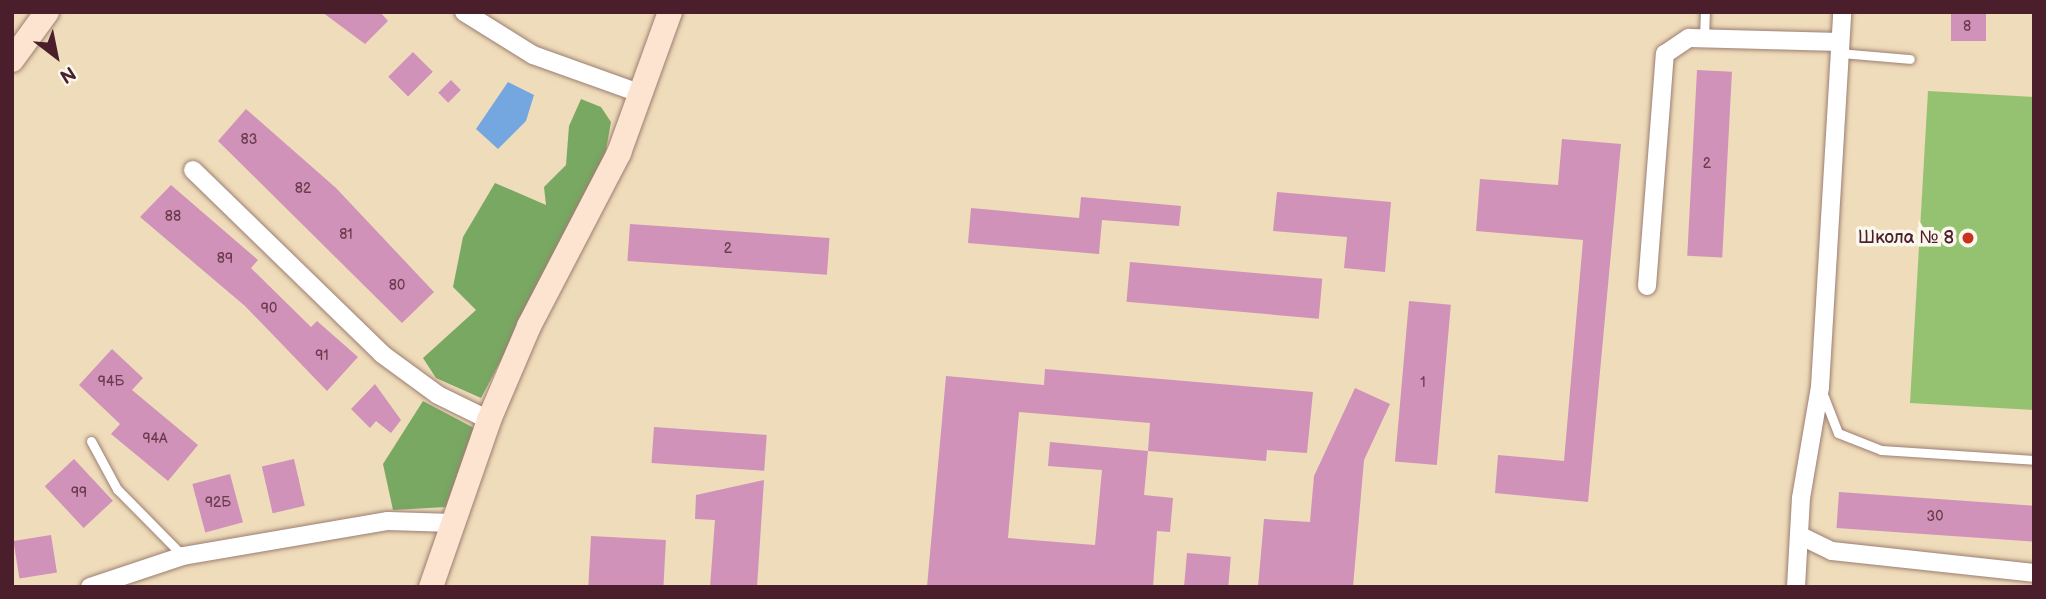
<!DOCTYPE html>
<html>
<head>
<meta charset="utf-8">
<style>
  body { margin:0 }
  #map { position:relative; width:2046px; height:599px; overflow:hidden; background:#efdcba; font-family:"Balsamiq Sans",sans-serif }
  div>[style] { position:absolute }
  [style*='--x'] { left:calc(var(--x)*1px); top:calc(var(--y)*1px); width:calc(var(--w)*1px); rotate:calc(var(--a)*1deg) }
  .green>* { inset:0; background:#95c270 }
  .forest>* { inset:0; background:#78a862 }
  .water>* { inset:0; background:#74a6e0 }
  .building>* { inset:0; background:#d092b9; transform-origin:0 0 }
  .roads { filter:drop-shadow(0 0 2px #9c7e72) drop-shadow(0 0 2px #9c7e72) }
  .lane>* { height:9px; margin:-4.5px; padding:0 4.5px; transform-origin:4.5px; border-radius:4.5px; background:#fff }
  .street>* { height:18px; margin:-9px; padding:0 9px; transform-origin:9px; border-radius:9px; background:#fff }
  .secondary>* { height:24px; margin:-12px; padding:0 12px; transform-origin:12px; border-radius:12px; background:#fde4d1 }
  .dots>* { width:19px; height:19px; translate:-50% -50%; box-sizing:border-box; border:4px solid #fbf7ec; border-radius:50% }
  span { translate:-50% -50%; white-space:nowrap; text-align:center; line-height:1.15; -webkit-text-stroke:7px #fbf7ec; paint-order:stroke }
  .number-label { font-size:14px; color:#6c3c4e }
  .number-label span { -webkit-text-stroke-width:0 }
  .poi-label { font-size:18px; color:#4a1f2b }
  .right { translate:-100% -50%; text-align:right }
  .frame { position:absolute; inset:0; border:14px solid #4a1f2b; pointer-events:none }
  .north { position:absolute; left:21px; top:21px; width:70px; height:70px; -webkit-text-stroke:5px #fbf7ec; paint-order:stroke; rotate:148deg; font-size:19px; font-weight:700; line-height:28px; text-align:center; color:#4a1f2b }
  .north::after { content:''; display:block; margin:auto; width:24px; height:32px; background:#4a1f2b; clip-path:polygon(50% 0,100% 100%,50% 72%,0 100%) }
</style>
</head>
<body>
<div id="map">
  <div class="green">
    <div style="clip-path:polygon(1928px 91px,2034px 97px,2034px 410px,1910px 403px)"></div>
  </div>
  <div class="forest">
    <div style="clip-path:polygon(581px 99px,601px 107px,611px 122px,603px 167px,481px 398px,436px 378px,423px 358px,476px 310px,453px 287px,463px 237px,495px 183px,546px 205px,544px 187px,566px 165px,569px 126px)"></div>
    <div style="clip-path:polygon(423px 401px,474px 428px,446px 507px,393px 510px,383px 464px)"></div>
  </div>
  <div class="water">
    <div style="clip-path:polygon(508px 82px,534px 95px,526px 121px,498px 149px,476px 129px)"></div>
  </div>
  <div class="building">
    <div style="clip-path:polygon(322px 12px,380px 12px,388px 21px,365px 44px)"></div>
    <div style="left:1951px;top:12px;width:35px;height:29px"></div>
    <div style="left:413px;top:52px;width:28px;height:35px;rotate:45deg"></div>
    <div style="left:1697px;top:70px;width:35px;height:186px;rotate:3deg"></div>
    <div style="left:451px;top:80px;width:14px;height:18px;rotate:45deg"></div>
    <div style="clip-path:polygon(246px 109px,336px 188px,434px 292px,402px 323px,218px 141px)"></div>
    <div style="clip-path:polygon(1562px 139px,1621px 144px,1588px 502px,1495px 493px,1498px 455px,1564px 461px,1583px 240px,1476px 231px,1480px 179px,1558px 185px)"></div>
    <div style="clip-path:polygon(171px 185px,258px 260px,251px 268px,311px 327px,317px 321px,358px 357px,327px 391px,245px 306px,140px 217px)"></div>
    <div style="clip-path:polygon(1277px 192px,1391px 202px,1385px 272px,1344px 268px,1347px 237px,1273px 231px)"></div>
    <div style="clip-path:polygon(1081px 197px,1181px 206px,1179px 226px,1102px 220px,1099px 254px,968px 243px,971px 208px,1079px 218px)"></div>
    <div style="left:630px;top:224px;width:200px;height:37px;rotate:4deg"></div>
    <div style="left:1130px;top:262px;width:193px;height:40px;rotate:5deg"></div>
    <div style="left:1409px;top:301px;width:42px;height:161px;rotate:5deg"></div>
    <div style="clip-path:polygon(112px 349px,143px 378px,132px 390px,198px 445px,168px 481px,111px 434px,120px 424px,79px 385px)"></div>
    <div style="clip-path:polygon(evenodd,1045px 369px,1313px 392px,1307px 453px,1267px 450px,1266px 461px,1148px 451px,1144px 495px,1173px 498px,1170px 532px,1157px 531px,1153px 587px,927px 587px,946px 376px,1044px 385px,1045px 369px,1019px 412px,1150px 423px,1148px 451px,1050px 442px,1048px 466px,1102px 470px,1095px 545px,1008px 538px,1019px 412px)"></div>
    <div style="clip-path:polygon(375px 384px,401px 420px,391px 433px,376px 421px,370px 428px,351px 409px)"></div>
    <div style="clip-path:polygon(1355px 388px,1390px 404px,1364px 460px,1353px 587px,1258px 587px,1264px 519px,1310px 522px,1314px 476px)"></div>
    <div style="left:654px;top:427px;width:113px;height:36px;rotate:4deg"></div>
    <div style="left:74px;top:459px;width:57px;height:40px;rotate:47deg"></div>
    <div style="left:294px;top:459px;width:48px;height:33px;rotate:77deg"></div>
    <div style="left:230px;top:474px;width:50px;height:39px;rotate:75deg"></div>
    <div style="clip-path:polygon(764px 480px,757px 587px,710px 587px,715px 520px,695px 519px,696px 495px)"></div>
    <div style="left:1839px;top:492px;width:196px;height:36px;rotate:4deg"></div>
    <div style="left:51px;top:535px;width:38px;height:38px;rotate:81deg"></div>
    <div style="left:591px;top:536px;width:75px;height:51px;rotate:3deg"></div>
    <div style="left:1187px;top:553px;width:44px;height:34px;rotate:5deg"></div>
  </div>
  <div class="roads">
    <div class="lane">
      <div style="--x:1704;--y:38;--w:26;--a:-88"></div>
      <div style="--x:1840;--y:53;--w:70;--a:4.9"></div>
      <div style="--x:1822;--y:392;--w:44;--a:68.7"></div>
      <div style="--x:1838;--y:433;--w:46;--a:21.6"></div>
      <div style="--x:1881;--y:450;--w:153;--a:3.7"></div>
      <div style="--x:91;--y:441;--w:55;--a:61.6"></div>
      <div style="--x:117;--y:489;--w:94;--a:45.4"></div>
    </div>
    <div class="street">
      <div style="--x:464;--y:12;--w:81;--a:31.9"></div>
      <div style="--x:533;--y:55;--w:116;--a:19.7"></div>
      <div style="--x:193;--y:170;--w:264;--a:44.2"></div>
      <div style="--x:382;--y:354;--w:69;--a:36.2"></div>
      <div style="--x:438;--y:395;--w:57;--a:26.1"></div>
      <div style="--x:1647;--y:286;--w:233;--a:-85.6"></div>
      <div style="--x:1665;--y:54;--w:29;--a:-34"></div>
      <div style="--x:1689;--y:38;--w:151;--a:1.5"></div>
      <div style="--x:1803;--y:537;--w:32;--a:26"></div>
      <div style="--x:1832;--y:551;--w:203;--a:6.2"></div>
      <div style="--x:90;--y:587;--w:98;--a:-18.4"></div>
      <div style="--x:183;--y:556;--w:208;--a:-9.7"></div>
      <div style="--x:388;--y:521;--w:65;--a:1.8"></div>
      <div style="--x:1796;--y:587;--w:89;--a:-86.8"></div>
      <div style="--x:1801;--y:498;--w:113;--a:-80.3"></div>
      <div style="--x:1820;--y:387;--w:376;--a:-86.6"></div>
    </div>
    <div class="secondary">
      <div style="--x:12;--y:60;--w:59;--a:-53.9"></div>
      <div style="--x:431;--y:587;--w:177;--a:-70.8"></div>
      <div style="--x:489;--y:420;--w:102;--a:-66.9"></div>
      <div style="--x:529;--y:326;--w:195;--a:-62.5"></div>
      <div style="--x:619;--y:153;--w:150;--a:-70.1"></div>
    </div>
  </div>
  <div class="dots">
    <div style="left:1968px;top:238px;background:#c8321e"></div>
  </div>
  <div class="number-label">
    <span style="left:1967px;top:27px">8</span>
    <span style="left:249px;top:140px">83</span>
    <span style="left:1707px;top:164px">2</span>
    <span style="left:303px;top:189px">82</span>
    <span style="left:173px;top:217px">88</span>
    <span style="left:346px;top:235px">81</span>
    <span style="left:728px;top:249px">2</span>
    <span style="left:225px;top:259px">89</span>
    <span style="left:397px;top:286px">80</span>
    <span style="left:269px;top:309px">90</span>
    <span style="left:322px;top:356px">91</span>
    <span style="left:111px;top:382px">94Б</span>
    <span style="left:1423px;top:383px">1</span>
    <span style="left:155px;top:439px">94А</span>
    <span style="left:79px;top:493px">99</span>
    <span style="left:218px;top:503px">92Б</span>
    <span style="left:1935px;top:517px">30</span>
  </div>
  <div class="poi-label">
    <span class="right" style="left:1954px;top:238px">Школа № 8</span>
  </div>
  <div class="frame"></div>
  <div class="north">N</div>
</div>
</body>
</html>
